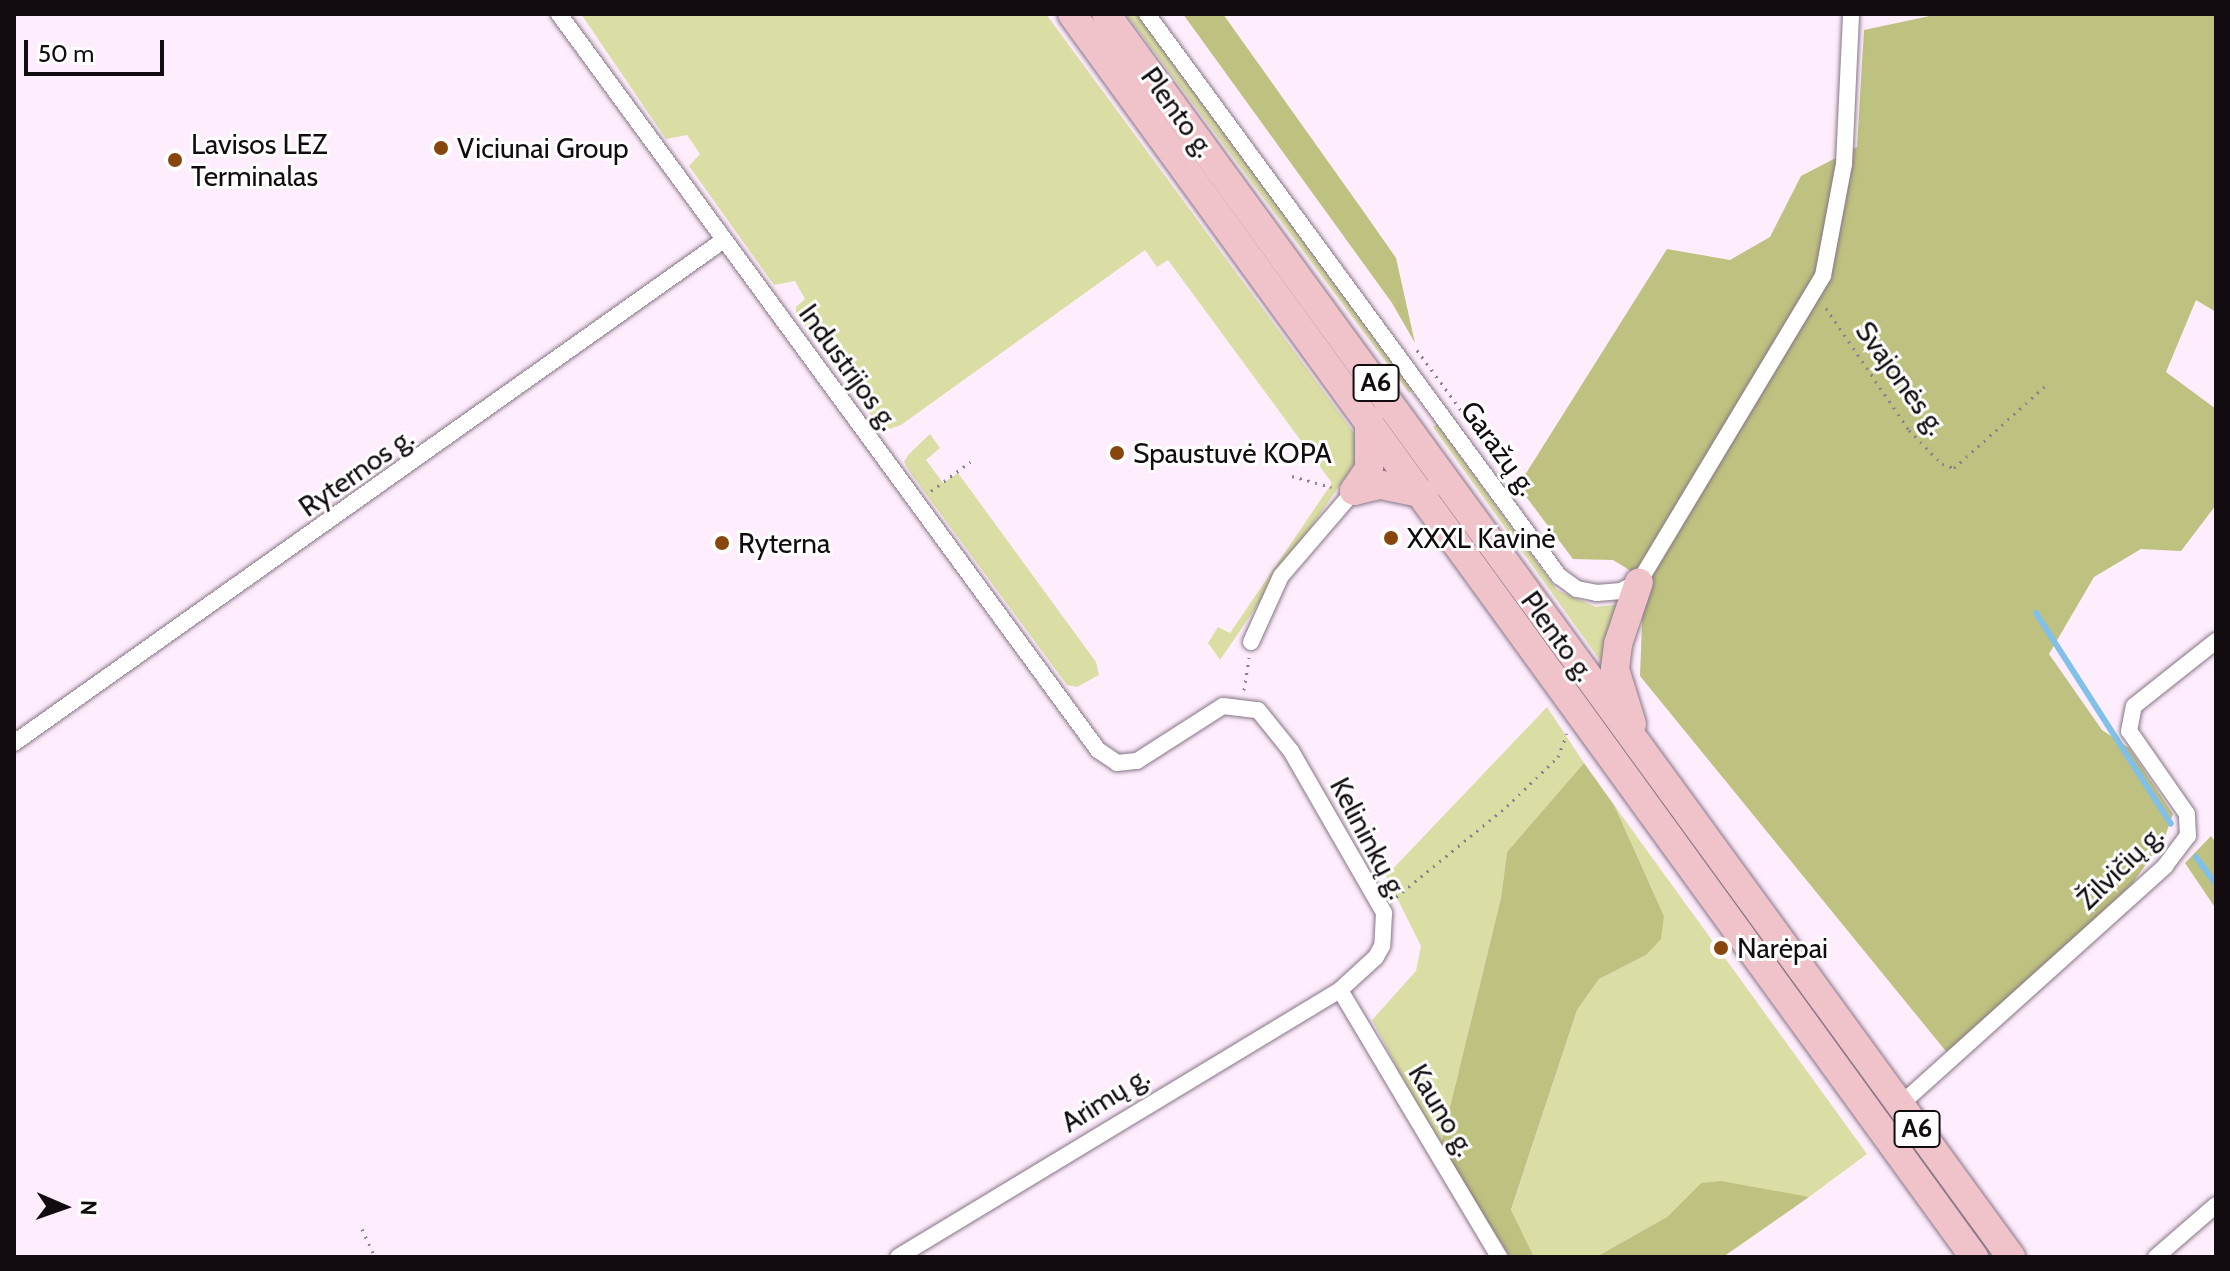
<!DOCTYPE html>
<html>
<head>
<meta charset="utf-8">
<style>
  body { margin:0 }
  #map { position:relative; width:2230px; height:1271px; overflow:hidden; background:#feedfd; font-family:Cabin,sans-serif }
  div>[style] { position:absolute }
  [style*='--x'] { left:calc(var(--x)*1px); top:calc(var(--y)*1px); width:calc(var(--w)*1px); rotate:calc(var(--a)*1deg) }
  .green>* { inset:0; background:#dbdea4 }
  .forest>* { inset:0; background:#bec17f }
  .stream>* { height:6px; margin:-3px; padding:0 3px; transform-origin:3px; border-radius:3px; background:#81c0e8 }
  .path>* { height:3px; margin-top:-1.5px; transform-origin:0; background:repeating-linear-gradient(90deg,#8c818b 0 2px,transparent 0 8px) }
  .roads { filter:drop-shadow(0 0 2px #857584) drop-shadow(0 0 2px #857584) }
  .minor>* { height:16px; margin:-8px; padding:0 8px; transform-origin:8px; border-radius:8px; background:#fff }
  .trunk>* { height:28px; margin:-14px; padding:0 14px; transform-origin:14px; border-radius:14px; background:#f0c2ca }
  .dots>* { width:22px; height:22px; translate:-50% -50%; box-sizing:border-box; border:4px solid #fff; border-radius:50% }
  span { translate:-50% -50%; white-space:nowrap; text-align:center; line-height:1.15; -webkit-text-stroke:6px #fff; paint-order:stroke }
  .shield-label span { padding:2px 6px; background:#fff; border:2px solid; border-radius:6px; -webkit-text-stroke-width:0 }
  .shield-label { font-size:26px; color:#120c11; font-weight:700 }
  .street-label { font-size:28px; color:#120c11 }
  .poi-label { font-size:28px; color:#120c11 }
  .left { translate:0 -50%; text-align:left }
  .frame { position:absolute; inset:0; border:16px solid #120c11; pointer-events:none }
  .north { position:absolute; left:24px; top:1167px; width:80px; height:80px; -webkit-text-stroke:6px #fff; paint-order:stroke; rotate:92deg; font-size:22px; font-weight:700; line-height:32px; text-align:center; color:#120c11 }
  .north::after { content:''; display:block; margin:auto; width:28px; height:36px; background:#120c11; clip-path:polygon(50% 0,100% 100%,50% 72%,0 100%) }
  .scale { position:absolute; left:24px; top:40px; width:140px; height:36px; box-sizing:border-box; border:4px solid #120c11; border-top:0; padding-left:10px; font-size:24px; line-height:28px; white-space:nowrap; color:#120c11; -webkit-text-stroke:6px #fff; paint-order:stroke }
</style>
</head>
<body>
<div id="map">
  <div class="green">
    <div style="clip-path:polygon(581px 14px,1046px 14px,1360px 441px,1355px 463px,1220px 660px,1208px 643px,1218px 627px,1230px 633px,1332px 483px,1168px 260px,1157px 267px,1145px 250px,901px 425px,883px 431px,796px 315px,796px 307px,805px 299px,795px 281px,774px 285px,689px 166px,700px 154px,687px 135px,666px 139px)"></div>
    <div style="clip-path:polygon(1126px 14px,1137px 14px,1414px 389px,1409px 393px)"></div>
    <div style="clip-path:polygon(1437px 424px,1557px 590px,1596px 607px,1621px 604px,1607px 670px,1433px 427px)"></div>
    <div style="clip-path:polygon(930px 434px,940px 448px,926px 460px,943px 483px,958px 473px,1096px 662px,1099px 675px,1077px 687px,1067px 685px,909px 471px,904px 462px,908px 455px)"></div>
    <div style="clip-path:polygon(1547px 707px,1584px 763px,1507px 852px,1501px 898px,1440px 1148px,1372px 1020px,1416px 971px,1421px 946px,1386px 876px)"></div>
    <div style="clip-path:polygon(1614px 805px,1867px 1154px,1809px 1197px,1701px 1183px,1667px 1217px,1596px 1257px,1534px 1257px,1511px 1211px,1577px 1010px,1599px 979px,1646px 955px,1664px 916px)"></div>
  </div>
  <div class="forest">
    <div style="clip-path:polygon(1183px 14px,1223px 14px,1366px 215px,1396px 258px,1415px 343px,1392px 303px)"></div>
    <div style="clip-path:polygon(1939px 14px,2216px 14px,2216px 312px,2196px 300px,2166px 372px,2216px 409px,2216px 505px,2181px 551px,2141px 549px,2094px 577px,2049px 654px,2102px 730px,2129px 748px,2173px 814px,2164px 839px,2132px 884px,1949px 1055px,1640px 676px,1643px 596px,1631px 571px,1613px 560px,1573px 559px,1518px 486px,1667px 249px,1730px 260px,1770px 237px,1801px 176px,1857px 147px,1864px 30px)"></div>
    <div style="clip-path:polygon(1584px 763px,1614px 805px,1664px 916px,1661px 939px,1646px 955px,1599px 979px,1577px 1010px,1511px 1210px,1534px 1257px,1510px 1257px,1440px 1148px,1501px 898px,1507px 852px)"></div>
    <div style="clip-path:polygon(2211px 836px,2216px 843px,2216px 909px,2185px 863px)"></div>
    <div style="clip-path:polygon(1721px 1181px,1809px 1197px,1723px 1257px,1596px 1257px,1667px 1217px,1701px 1183px)"></div>
  </div>
  <div class="stream">
    <div style="--x:2036;--y:613;--w:250;--a:57.4"></div>
    <div style="--x:2196;--y:857;--w:34;--a:54"></div>
  </div>
  <div class="path">
    <div style="--x:1826;--y:308;--w:148;--a:55.8"></div>
    <div style="--x:1909;--y:430;--w:47;--a:45.9"></div>
    <div style="--x:1942;--y:464;--w:13;--a:18"></div>
    <div style="--x:1954;--y:468;--w:122;--a:-42"></div>
    <div style="--x:1417;--y:350;--w:144;--a:53.8"></div>
    <div style="--x:1292;--y:476;--w:41;--a:15.8"></div>
    <div style="--x:931;--y:491;--w:49;--a:-36.6"></div>
    <div style="--x:1244;--y:690;--w:33;--a:-81"></div>
    <div style="--x:1396;--y:897;--w:144;--a:-39.3"></div>
    <div style="--x:1507;--y:806;--w:71;--a:-43.9"></div>
    <div style="--x:1558;--y:757;--w:25;--a:-69"></div>
    <div style="--x:362;--y:1229;--w:31;--a:65"></div>
  </div>
  <div class="roads">
    <div class="minor">
      <div style="--x:559;--y:14;--w:912;--a:53.78"></div>
      <div style="--x:1098;--y:750;--w:23;--a:34"></div>
      <div style="--x:1117;--y:763;--w:20;--a:-6"></div>
      <div style="--x:1137;--y:761;--w:102;--a:-32.6"></div>
      <div style="--x:1223;--y:706;--w:35;--a:7"></div>
      <div style="--x:1258;--y:710;--w:53;--a:51.2"></div>
      <div style="--x:1291;--y:751;--w:187;--a:60.1"></div>
      <div style="--x:1384;--y:913;--w:33;--a:93"></div>
      <div style="--x:1382;--y:946;--w:13;--a:119"></div>
      <div style="--x:1376;--y:957;--w:49;--a:137.5"></div>
      <div style="--x:1340;--y:990;--w:516;--a:148.86"></div>
      <div style="--x:1147;--y:14;--w:697;--a:53.76"></div>
      <div style="--x:1559;--y:576;--w:22;--a:36"></div>
      <div style="--x:1577;--y:589;--w:20;--a:11"></div>
      <div style="--x:1597;--y:593;--w:24;--a:-5"></div>
      <div style="--x:1621;--y:591;--w:20;--a:-27"></div>
      <div style="--x:1639;--y:582;--w:357;--a:-59"></div>
      <div style="--x:1823;--y:276;--w:114;--a:-79.4"></div>
      <div style="--x:1844;--y:164;--w:150;--a:-87.3"></div>
      <div style="--x:1251;--y:642;--w:72;--a:-65.6"></div>
      <div style="--x:1281;--y:576;--w:112;--a:-49.3"></div>
      <div style="--x:14;--y:743;--w:870;--a:-35.32"></div>
      <div style="--x:1340;--y:990;--w:311;--a:59.2"></div>
      <div style="--x:1900;--y:1105;--w:357;--a:-42"></div>
      <div style="--x:2165;--y:866;--w:38;--a:-53"></div>
      <div style="--x:2188;--y:836;--w:22;--a:-93"></div>
      <div style="--x:2187;--y:814;--w:101;--a:-124.9"></div>
      <div style="--x:2129;--y:731;--w:25;--a:-79"></div>
      <div style="--x:2134;--y:706;--w:105;--a:-38.4"></div>
      <div style="--x:2156;--y:1257;--w:79;--a:-40.9"></div>
    </div>
    <div class="trunk">
      <div style="--x:1072;--y:14;--w:1536;--a:54.03"></div>
      <div style="--x:1106;--y:14;--w:1538;--a:53.94"></div>
      <div style="--x:1354;--y:491;--w:27;--a:-56"></div>
      <div style="--x:1369;--y:469;--w:49;--a:-90"></div>
      <div style="--x:1354;--y:491;--w:28;--a:-13"></div>
      <div style="--x:1381;--y:485;--w:44;--a:11.8"></div>
      <div style="--x:1632;--y:724;--w:58;--a:-107.2"></div>
      <div style="--x:1615;--y:669;--w:25;--a:-83"></div>
      <div style="--x:1618;--y:644;--w:65;--a:-71.3"></div>
    </div>
  </div>
  <div class="dots">
    <div style="left:441px;top:148px;background:#86460d"></div>
    <div style="left:175px;top:160px;background:#86460d"></div>
    <div style="left:1117px;top:453px;background:#86460d"></div>
    <div style="left:1391px;top:538px;background:#86460d"></div>
    <div style="left:722px;top:543px;background:#86460d"></div>
    <div style="left:1721px;top:948px;background:#86460d"></div>
  </div>
  <div class="shield-label">
    <span style="left:1376px;top:383px">A6</span>
    <span style="left:1917px;top:1129px">A6</span>
  </div>
  <div class="street-label">
    <span style="left:1178px;top:112px;rotate:54deg">Plento g.</span>
    <span style="left:849px;top:367px;rotate:54deg">Industrijos g.</span>
    <span style="left:1901px;top:378px;rotate:54deg">Svajonės g.</span>
    <span style="left:1499px;top:448px;rotate:54deg">Garažų g.</span>
    <span style="left:356px;top:472px;rotate:-35deg">Ryternos g.</span>
    <span style="left:1558px;top:636px;rotate:54deg">Plento g.</span>
    <span style="left:1369px;top:838px;rotate:62deg">Kelininkų g.</span>
    <span style="left:2120px;top:867px;rotate:-44deg">Žilvičių g.</span>
    <span style="left:1105px;top:1099px;rotate:-32deg">Arimų g.</span>
    <span style="left:1442px;top:1110px;rotate:59deg">Kauno g.</span>
  </div>
  <div class="poi-label">
    <span class="left" style="left:191px;top:160px">Lavisos LEZ<br>Terminalas</span>
    <span class="left" style="left:457px;top:148px">Viciunai Group</span>
    <span class="left" style="left:1133px;top:453px">Spaustuvė KOPA</span>
    <span class="left" style="left:1407px;top:538px">XXXL Kavinė</span>
    <span class="left" style="left:738px;top:543px">Ryterna</span>
    <span class="left" style="left:1737px;top:948px">Narėpai</span>
  </div>
  <div class="frame"></div>
  <div class="north">N</div>
  <div class="scale">50 m</div>
</div>
</body>
</html>
